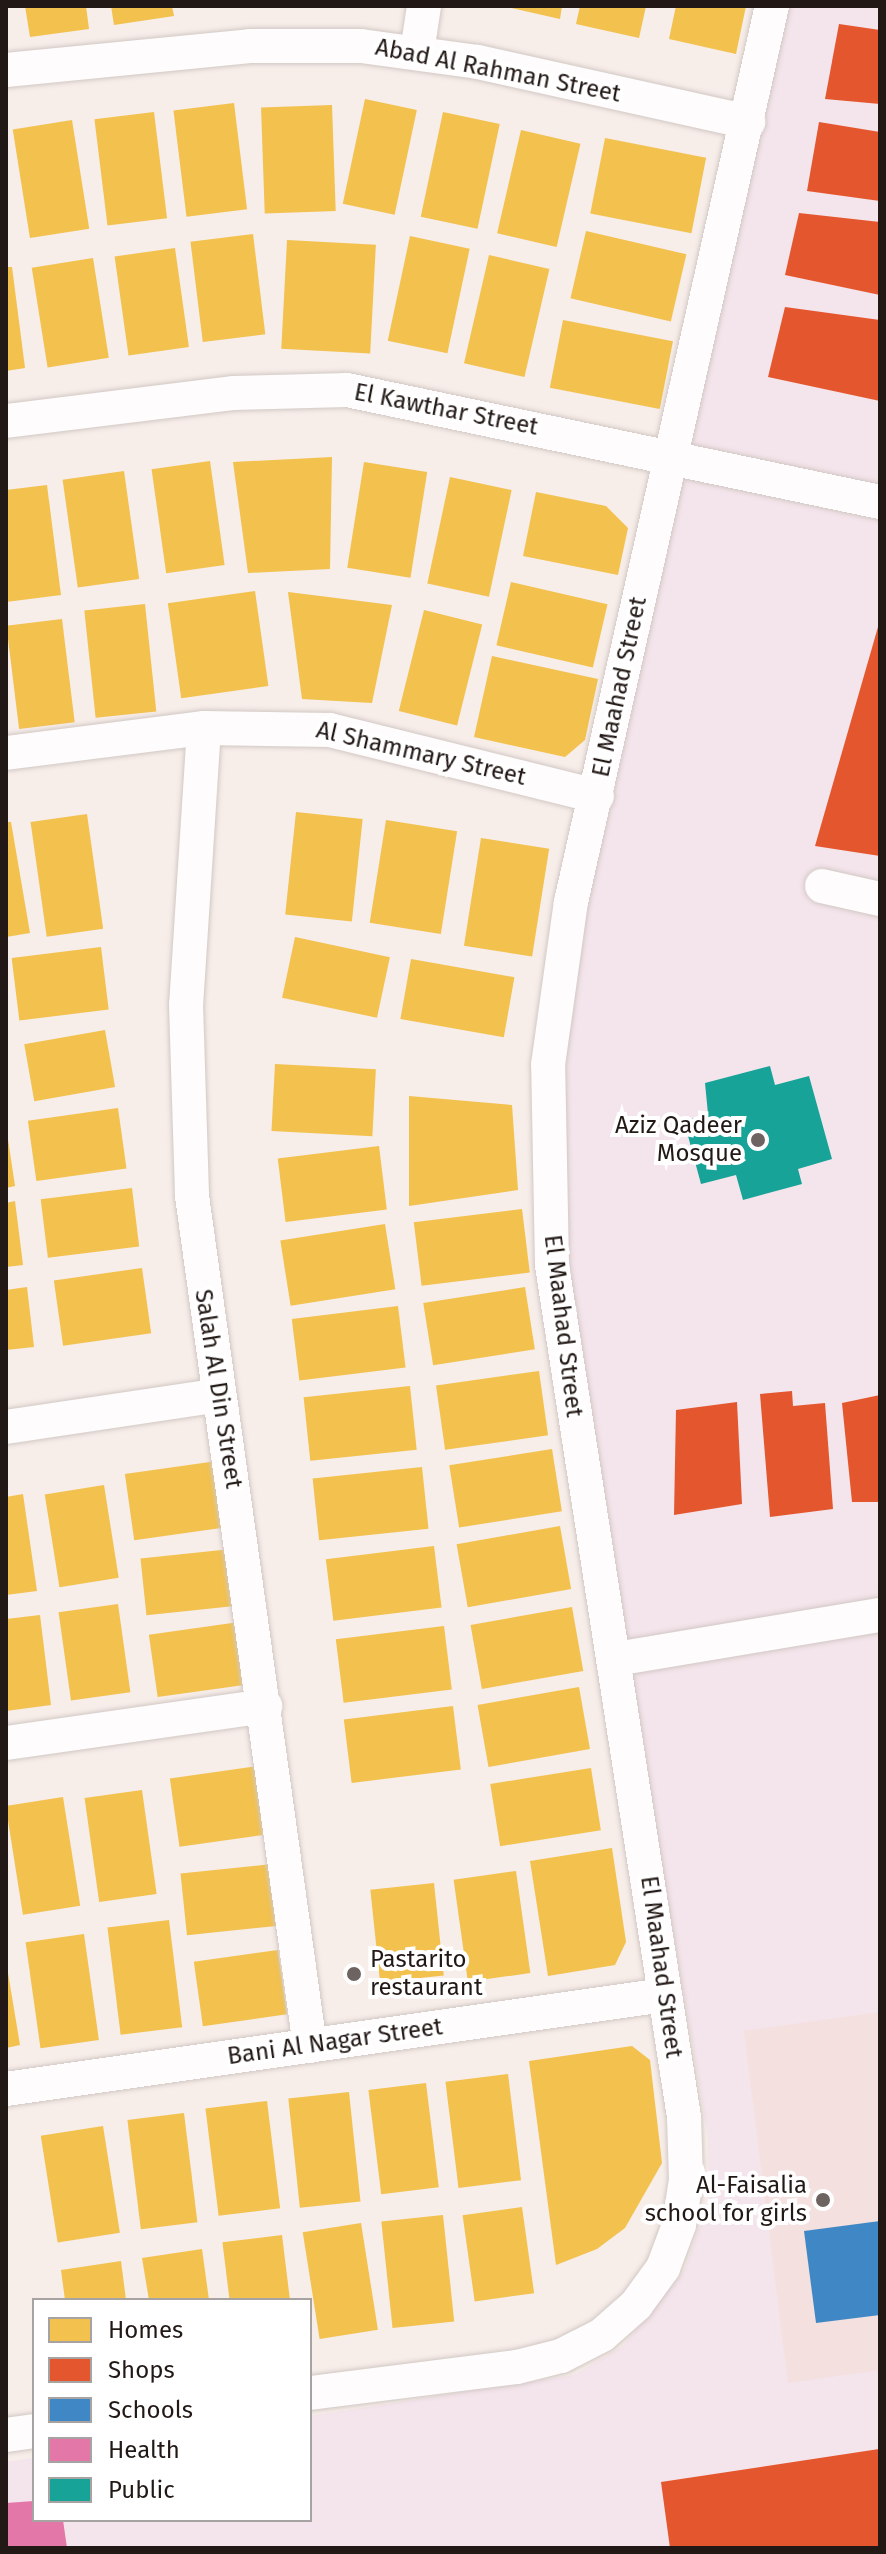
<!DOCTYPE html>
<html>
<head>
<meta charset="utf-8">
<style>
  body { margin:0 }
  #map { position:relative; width:886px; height:2554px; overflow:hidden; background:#f7ede9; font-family:"Fira Sans",sans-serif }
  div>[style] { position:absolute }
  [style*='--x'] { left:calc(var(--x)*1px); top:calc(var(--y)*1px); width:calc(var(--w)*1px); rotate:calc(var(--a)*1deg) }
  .commercial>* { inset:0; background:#f4e4eb }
  .education>* { inset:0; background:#f4e0de }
  .homes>* { inset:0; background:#f2c14e; transform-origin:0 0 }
  .shops>* { inset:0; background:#e4572e }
  .schools>* { inset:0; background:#3f88c5 }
  .health>* { inset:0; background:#e377a8 }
  .public>* { inset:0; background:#17a398 }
  .roads { filter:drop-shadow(0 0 2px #d1c8c4) drop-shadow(0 0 2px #d1c8c4) }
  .minor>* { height:34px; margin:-17px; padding:0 17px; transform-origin:17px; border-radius:17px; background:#fefcfc }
  .dots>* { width:22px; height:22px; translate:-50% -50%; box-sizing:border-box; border:4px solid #fff; border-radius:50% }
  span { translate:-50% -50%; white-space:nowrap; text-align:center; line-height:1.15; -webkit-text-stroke:8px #fff; paint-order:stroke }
  .street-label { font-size:24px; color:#221916 }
  .poi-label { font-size:24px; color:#221916 }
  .right { translate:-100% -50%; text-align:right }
  .left { translate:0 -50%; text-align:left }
  .frame { position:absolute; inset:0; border:8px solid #221916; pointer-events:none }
  .legend { position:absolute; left:32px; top:2298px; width:280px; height:224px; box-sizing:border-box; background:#fff; border:2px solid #a7a3a2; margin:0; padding:10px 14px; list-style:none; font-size:24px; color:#221916 }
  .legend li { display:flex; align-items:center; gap:16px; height:40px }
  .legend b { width:40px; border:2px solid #a7a3a2 }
</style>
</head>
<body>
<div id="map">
  <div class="commercial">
    <div style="clip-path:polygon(779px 6px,880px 6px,880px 2548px,6px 2548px,6px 2462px,34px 2458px,34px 2520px,310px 2520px,310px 2416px,574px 2375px,623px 2346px,684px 2271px,709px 2199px,708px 2137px,558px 1248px,551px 1165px,569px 971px)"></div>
  </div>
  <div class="education">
    <div style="clip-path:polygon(880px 2012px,880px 2370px,788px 2383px,744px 2031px)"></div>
  </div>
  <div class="homes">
    <div style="clip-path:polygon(25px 6px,86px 6px,89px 29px,30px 37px)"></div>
    <div style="clip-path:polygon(111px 6px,172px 6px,174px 16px,114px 25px)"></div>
    <div style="clip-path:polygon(503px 6px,562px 6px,560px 19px)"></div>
    <div style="clip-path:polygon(580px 6px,646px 6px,639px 38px,576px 24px)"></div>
    <div style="clip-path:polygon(676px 6px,746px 6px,736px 54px,669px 39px)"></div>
    <div style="left:365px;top:99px;width:53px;height:107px;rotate:12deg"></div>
    <div style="left:234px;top:103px;width:107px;height:61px;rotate:83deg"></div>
    <div style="left:332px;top:105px;width:106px;height:71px;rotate:88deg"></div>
    <div style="left:154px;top:112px;width:107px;height:60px;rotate:83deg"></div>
    <div style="left:443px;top:112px;width:58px;height:107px;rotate:12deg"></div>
    <div style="left:72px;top:120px;width:110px;height:60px;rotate:81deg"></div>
    <div style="left:521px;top:130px;width:61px;height:106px;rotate:13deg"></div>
    <div style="left:605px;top:138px;width:103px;height:77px;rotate:11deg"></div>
    <div style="left:586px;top:231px;width:103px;height:69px;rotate:13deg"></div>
    <div style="left:253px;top:234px;width:101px;height:63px;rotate:83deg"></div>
    <div style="left:410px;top:236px;width:61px;height:107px;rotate:12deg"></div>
    <div style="left:287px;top:240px;width:89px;height:109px;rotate:3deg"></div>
    <div style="left:175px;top:248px;width:100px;height:61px;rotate:82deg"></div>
    <div style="left:489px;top:255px;width:62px;height:111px;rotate:13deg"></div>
    <div style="left:93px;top:258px;width:101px;height:62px;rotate:81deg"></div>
    <div style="clip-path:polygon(6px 267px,12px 267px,25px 368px,6px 371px)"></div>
    <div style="left:563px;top:320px;width:112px;height:69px;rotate:11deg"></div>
    <div style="clip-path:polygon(332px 457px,330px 569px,248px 573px,233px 462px)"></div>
    <div style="left:210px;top:461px;width:105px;height:59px;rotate:82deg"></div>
    <div style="left:364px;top:462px;width:64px;height:107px;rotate:9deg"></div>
    <div style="left:124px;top:471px;width:109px;height:62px;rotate:82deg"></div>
    <div style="left:450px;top:477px;width:63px;height:109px;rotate:12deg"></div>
    <div style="clip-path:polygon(47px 485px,61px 595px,6px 602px,6px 490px)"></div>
    <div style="clip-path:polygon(536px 492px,606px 506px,628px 528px,618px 575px,523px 556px)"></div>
    <div style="left:511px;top:582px;width:99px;height:65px;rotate:13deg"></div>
    <div style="left:255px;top:591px;width:96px;height:88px;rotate:82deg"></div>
    <div style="clip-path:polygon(288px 592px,392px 605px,372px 703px,302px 699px)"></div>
    <div style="left:145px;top:604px;width:108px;height:61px;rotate:84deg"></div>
    <div style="left:424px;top:610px;width:60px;height:104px;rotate:14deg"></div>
    <div style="left:62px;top:619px;width:104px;height:56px;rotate:83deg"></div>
    <div style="clip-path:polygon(492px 656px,598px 679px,585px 740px,565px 757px,474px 737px)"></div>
    <div style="left:296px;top:812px;width:67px;height:103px;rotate:6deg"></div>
    <div style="left:87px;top:814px;width:116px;height:57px;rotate:82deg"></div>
    <div style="left:386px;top:820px;width:72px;height:104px;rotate:9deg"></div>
    <div style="clip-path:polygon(6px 822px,11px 822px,30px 933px,6px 937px)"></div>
    <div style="left:481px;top:838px;width:69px;height:109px;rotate:9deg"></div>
    <div style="left:295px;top:937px;width:97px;height:62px;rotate:12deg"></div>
    <div style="left:101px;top:947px;width:63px;height:90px;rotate:83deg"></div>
    <div style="left:411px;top:959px;width:105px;height:61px;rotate:10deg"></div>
    <div style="left:105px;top:1030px;width:58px;height:82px;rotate:80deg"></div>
    <div style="left:275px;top:1064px;width:101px;height:67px;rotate:3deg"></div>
    <div style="clip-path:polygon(409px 1096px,512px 1105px,518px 1190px,409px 1206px)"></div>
    <div style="left:118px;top:1108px;width:61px;height:91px;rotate:82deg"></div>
    <div style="clip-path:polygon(6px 1126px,15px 1186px,6px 1188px)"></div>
    <div style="left:379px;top:1146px;width:64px;height:102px;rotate:83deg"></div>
    <div style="left:132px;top:1188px;width:59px;height:92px;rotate:83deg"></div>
    <div style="clip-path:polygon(15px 1201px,23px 1265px,6px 1267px,6px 1203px)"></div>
    <div style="left:522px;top:1209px;width:64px;height:109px;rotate:83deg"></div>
    <div style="left:385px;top:1224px;width:66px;height:106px;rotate:81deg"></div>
    <div style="left:142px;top:1268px;width:66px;height:89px;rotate:82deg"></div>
    <div style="clip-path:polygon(27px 1287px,34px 1347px,6px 1350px,6px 1290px)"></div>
    <div style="left:525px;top:1287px;width:63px;height:103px;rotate:81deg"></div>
    <div style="left:398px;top:1306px;width:62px;height:107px;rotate:83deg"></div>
    <div style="left:539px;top:1371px;width:65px;height:104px;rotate:82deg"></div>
    <div style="left:410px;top:1386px;width:64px;height:107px;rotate:84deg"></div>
    <div style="left:552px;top:1449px;width:63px;height:104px;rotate:81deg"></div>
    <div style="left:217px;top:1461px;width:67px;height:93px;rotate:82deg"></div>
    <div style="left:422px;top:1467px;width:62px;height:110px;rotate:84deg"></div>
    <div style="left:104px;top:1485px;width:94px;height:60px;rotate:81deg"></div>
    <div style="clip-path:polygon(23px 1494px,37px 1591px,6px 1595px,6px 1497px)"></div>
    <div style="left:560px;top:1526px;width:64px;height:105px;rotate:80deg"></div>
    <div style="left:434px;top:1546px;width:62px;height:109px;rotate:83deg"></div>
    <div style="left:231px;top:1549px;width:57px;height:91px;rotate:84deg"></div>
    <div style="left:118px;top:1604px;width:89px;height:60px;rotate:82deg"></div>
    <div style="left:572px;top:1607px;width:65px;height:103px;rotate:80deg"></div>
    <div style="clip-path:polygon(40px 1615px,51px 1705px,6px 1711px,6px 1619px)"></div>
    <div style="left:239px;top:1622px;width:63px;height:91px;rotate:82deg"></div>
    <div style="left:444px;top:1626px;width:64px;height:109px;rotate:83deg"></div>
    <div style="left:579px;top:1687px;width:63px;height:103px;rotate:80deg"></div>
    <div style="left:453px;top:1706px;width:64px;height:110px;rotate:83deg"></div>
    <div style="left:258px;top:1766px;width:69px;height:89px;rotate:82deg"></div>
    <div style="left:591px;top:1768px;width:63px;height:102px;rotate:81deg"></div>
    <div style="left:142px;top:1790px;width:105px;height:58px;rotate:82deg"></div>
    <div style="left:63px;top:1797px;width:110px;height:58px;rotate:81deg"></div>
    <div style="clip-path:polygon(612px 1848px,626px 1942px,615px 1965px,548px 1976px,530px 1861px)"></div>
    <div style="left:272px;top:1864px;width:62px;height:92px;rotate:84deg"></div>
    <div style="left:516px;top:1871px;width:103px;height:63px;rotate:82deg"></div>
    <div style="left:434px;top:1883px;width:93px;height:64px;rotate:84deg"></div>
    <div style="left:169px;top:1920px;width:108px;height:62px;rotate:83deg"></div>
    <div style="left:84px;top:1934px;width:107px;height:59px;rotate:82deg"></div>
    <div style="left:278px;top:1950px;width:65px;height:85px;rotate:82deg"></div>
    <div style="clip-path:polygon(6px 1961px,20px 2045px,6px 2048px)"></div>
    <div style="clip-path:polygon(632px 2046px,650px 2060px,662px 2163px,625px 2228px,597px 2249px,556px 2265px,529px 2061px)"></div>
    <div style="left:508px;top:2074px;width:107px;height:63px;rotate:83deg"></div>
    <div style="left:426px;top:2083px;width:105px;height:58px;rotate:83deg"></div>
    <div style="left:349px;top:2092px;width:110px;height:61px;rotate:84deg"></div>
    <div style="left:267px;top:2101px;width:108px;height:62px;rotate:83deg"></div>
    <div style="left:184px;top:2113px;width:110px;height:57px;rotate:83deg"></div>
    <div style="left:103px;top:2126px;width:108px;height:63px;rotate:81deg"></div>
    <div style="left:522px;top:2207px;width:87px;height:60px;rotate:82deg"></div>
    <div style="left:443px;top:2215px;width:107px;height:62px;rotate:84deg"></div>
    <div style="left:361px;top:2223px;width:108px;height:59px;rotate:81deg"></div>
    <div style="left:282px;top:2235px;width:65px;height:60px;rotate:83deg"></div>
    <div style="clip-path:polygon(202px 2249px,209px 2300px,149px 2300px,142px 2258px)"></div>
    <div style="clip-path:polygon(121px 2261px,126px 2300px,65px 2300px,61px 2270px)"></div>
  </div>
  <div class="shops">
    <div style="clip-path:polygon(839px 24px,880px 30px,880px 104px,825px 99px)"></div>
    <div style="clip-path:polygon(819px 122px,880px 132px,880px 201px,807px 191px)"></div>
    <div style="clip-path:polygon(799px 213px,880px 222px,880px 295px,785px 275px)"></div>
    <div style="clip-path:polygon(785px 307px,880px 320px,880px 401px,768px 377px)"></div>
    <div style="clip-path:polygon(880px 620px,880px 856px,815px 846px)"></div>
    <div style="clip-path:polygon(792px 1391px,793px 1406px,825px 1403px,833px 1509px,770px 1517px,760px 1394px)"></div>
    <div style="clip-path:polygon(880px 1395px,880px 1502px,852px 1502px,842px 1403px)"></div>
    <div style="clip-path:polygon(737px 1402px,742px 1504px,674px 1515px,676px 1410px)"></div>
    <div style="clip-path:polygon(879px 2449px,880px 2548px,670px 2548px,661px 2482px)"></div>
  </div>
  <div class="schools">
    <div style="clip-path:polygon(880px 2221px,880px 2315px,816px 2323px,804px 2231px)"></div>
  </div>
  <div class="health">
    <div style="clip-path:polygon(34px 2501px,34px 2520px,63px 2520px,67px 2548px,6px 2548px,6px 2503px)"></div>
  </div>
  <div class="public">
    <div style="clip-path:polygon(770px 1066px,775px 1085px,809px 1076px,832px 1159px,798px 1169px,802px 1184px,743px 1200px,736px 1175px,701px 1184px,684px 1121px,708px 1114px,705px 1083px)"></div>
  </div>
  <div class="roads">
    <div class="minor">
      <div style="--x:417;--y:52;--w:47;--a:-81.3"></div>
      <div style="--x:6;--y:70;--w:245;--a:-5.6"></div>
      <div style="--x:250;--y:46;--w:111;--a:0"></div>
      <div style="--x:361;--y:46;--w:118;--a:7.8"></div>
      <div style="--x:478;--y:62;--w:277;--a:12.5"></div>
      <div style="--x:6;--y:421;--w:230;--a:-7"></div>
      <div style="--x:234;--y:393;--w:113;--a:-1.5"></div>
      <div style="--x:347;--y:390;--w:545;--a:11.87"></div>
      <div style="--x:204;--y:728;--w:277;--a:93.7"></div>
      <div style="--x:186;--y:1004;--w:192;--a:88.2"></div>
      <div style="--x:192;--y:1196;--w:858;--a:82.1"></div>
      <div style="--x:6;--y:753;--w:200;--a:-7.2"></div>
      <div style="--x:204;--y:728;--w:126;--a:0.9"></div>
      <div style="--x:330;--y:730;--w:275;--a:13.9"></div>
      <div style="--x:822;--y:886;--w:59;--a:12.6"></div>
      <div style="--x:6;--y:1427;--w:215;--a:-8.5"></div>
      <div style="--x:616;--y:1659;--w:268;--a:-9.5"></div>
      <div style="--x:6;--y:1743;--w:262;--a:-8.1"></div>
      <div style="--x:6;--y:2089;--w:665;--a:-8.13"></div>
      <div style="--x:310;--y:2393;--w:209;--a:-7.2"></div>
      <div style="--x:517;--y:2367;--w:45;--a:-14"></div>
      <div style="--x:561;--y:2356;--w:46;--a:-27.1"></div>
      <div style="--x:602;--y:2335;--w:45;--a:-41.4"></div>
      <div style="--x:636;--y:2305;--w:46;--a:-53.9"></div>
      <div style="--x:663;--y:2268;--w:46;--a:-69.6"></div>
      <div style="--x:679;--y:2225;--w:46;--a:-81.2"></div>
      <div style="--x:686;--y:2180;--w:63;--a:-91.8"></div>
      <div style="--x:684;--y:2117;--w:862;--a:-98.81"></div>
      <div style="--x:552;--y:1265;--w:200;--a:-91.1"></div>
      <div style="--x:548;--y:1065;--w:165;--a:-82"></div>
      <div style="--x:571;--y:902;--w:918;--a:-77.36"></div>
      <div style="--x:6;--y:2435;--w:28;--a:-8"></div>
    </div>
  </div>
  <div class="dots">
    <div style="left:758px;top:1140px;background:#6d6360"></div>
    <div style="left:354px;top:1974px;background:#6d6360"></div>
    <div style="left:823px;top:2200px;background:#6d6360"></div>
  </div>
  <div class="street-label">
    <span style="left:498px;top:71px;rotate:11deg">Abad Al Rahman Street</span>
    <span style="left:446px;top:410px;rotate:11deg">El Kawthar Street</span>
    <span style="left:620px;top:687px;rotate:-78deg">El Maahad Street</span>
    <span style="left:421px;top:754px;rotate:13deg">Al Shammary Street</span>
    <span style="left:563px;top:1326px;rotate:83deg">El Maahad Street</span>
    <span style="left:218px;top:1389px;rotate:81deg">Salah Al Din Street</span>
    <span style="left:661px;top:1967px;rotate:82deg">El Maahad Street</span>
    <span style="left:335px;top:2042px;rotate:-8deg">Bani Al Nagar Street</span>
  </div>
  <div class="poi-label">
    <span class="right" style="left:742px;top:1140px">Aziz Qadeer<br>Mosque</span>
    <span class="left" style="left:370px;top:1974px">Pastarito<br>restaurant</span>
    <span class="right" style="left:807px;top:2200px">Al-Faisalia<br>school for girls</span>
  </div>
  <div class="frame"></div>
  <ul class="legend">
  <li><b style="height:22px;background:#f2c14e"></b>Homes</li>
  <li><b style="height:22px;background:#e4572e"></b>Shops</li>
  <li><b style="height:22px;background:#3f88c5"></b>Schools</li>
  <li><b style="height:22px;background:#e377a8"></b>Health</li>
  <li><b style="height:22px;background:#17a398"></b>Public</li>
  </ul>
</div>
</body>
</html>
